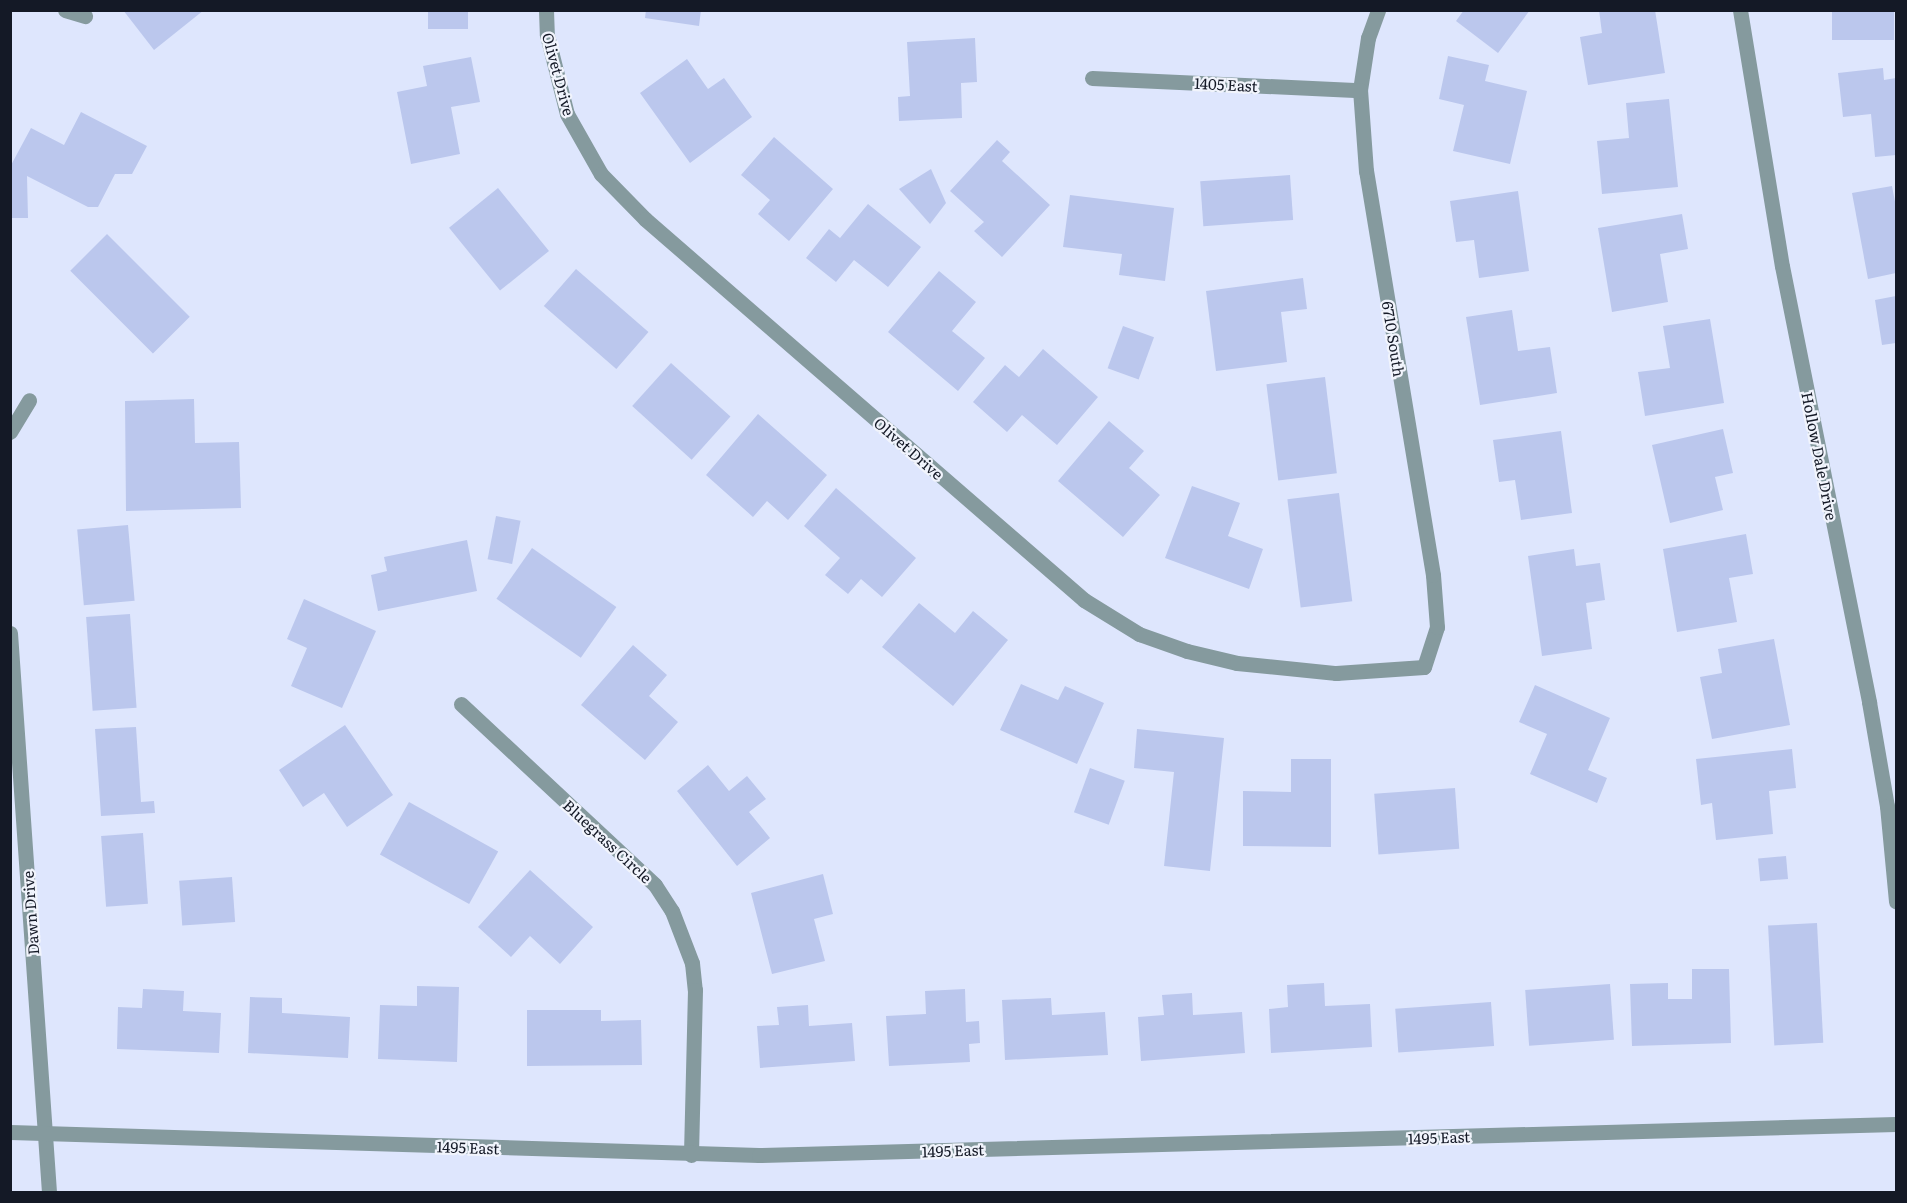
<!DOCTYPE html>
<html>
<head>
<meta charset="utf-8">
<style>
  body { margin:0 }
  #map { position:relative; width:1907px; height:1203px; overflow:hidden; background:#dee6fd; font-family:Literata,serif }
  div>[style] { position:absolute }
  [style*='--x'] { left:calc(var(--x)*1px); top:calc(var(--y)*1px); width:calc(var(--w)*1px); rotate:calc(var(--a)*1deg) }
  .building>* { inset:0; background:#bbc7ed; transform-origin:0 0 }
  .minor>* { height:15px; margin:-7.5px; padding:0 7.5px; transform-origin:7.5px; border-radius:7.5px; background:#859a9e }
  span { translate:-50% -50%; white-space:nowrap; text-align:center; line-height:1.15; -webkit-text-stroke:4.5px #f1f4fc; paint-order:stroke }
  .street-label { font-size:15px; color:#141926 }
  .frame { position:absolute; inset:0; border:12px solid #141926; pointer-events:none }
</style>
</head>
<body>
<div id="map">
  <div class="building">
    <div style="clip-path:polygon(123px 10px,204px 10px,154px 50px)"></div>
    <div style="left:428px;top:10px;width:40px;height:19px"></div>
    <div style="clip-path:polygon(646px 10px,701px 10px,699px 26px,645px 18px)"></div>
    <div style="clip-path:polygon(1464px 10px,1530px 10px,1498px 53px,1456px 21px)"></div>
    <div style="clip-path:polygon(1599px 10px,1655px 10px,1665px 73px,1588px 85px,1580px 37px,1602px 33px)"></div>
    <div style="left:1832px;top:10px;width:62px;height:30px"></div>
    <div style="clip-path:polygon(975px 38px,977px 82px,961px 83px,962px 118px,899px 121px,898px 97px,910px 96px,907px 42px)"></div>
    <div style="clip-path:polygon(1448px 56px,1489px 65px,1485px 81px,1527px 91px,1510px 164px,1453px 151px,1464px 105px,1439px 99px)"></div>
    <div style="clip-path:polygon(471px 57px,480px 102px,451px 107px,460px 154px,411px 164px,397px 92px,427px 86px,423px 66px)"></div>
    <div style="clip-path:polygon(687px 59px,708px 89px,724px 78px,752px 117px,690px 163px,640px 93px)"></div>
    <div style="clip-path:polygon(1883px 68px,1884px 80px,1896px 78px,1896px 155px,1875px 157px,1871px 114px,1843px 117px,1838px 73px)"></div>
    <div style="clip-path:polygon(1669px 99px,1678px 187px,1602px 194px,1597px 141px,1629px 138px,1626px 103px)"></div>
    <div style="clip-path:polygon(81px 112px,147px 146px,132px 174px,115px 174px,98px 207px,88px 207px,27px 176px,28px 218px,10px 218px,10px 167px,31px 128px,64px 145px)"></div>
    <div style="clip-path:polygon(774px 137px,833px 189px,789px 241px,758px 214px,770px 200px,741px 175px)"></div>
    <div style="clip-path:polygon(997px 140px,1010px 152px,1002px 161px,1050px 205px,1002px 257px,974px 231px,984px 222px,950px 191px)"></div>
    <div style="clip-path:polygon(931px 169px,946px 203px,930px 224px,899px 189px)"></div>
    <div style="left:1290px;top:175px;width:45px;height:90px;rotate:86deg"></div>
    <div style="clip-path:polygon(1892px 186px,1896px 207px,1896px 273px,1868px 279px,1852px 193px)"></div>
    <div style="left:498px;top:188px;width:81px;height:63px;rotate:51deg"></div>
    <div style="clip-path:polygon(1518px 191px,1529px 271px,1479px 278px,1474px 240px,1456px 242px,1450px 201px)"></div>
    <div style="clip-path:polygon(1070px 195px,1174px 208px,1165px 281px,1119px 275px,1122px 254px,1063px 247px)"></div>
    <div style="clip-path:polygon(868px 204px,921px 247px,888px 287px,854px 260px,836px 282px,806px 258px,829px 229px,840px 238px)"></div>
    <div style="clip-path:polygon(1682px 214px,1688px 249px,1660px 254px,1668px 302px,1612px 312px,1598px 228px)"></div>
    <div style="left:107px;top:234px;width:117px;height:52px;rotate:45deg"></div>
    <div style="left:576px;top:269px;width:96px;height:49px;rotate:41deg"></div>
    <div style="clip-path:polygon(939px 271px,976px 302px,952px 331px,985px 358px,958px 391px,888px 332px)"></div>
    <div style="clip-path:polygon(1303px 278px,1307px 309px,1281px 312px,1287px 362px,1216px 371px,1206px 291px)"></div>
    <div style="clip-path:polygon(1896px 296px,1896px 343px,1882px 345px,1875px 300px)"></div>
    <div style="clip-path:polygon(1512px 310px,1518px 351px,1550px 347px,1557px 393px,1480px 405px,1466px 317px)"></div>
    <div style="clip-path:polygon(1710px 319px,1724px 403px,1645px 416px,1638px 372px,1670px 368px,1663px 326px)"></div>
    <div style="left:1123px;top:326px;width:33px;height:45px;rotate:20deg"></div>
    <div style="clip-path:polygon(1043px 349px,1098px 397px,1057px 445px,1022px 415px,1007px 432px,973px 402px,1005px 365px,1019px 377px)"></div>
    <div style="left:671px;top:363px;width:80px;height:58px;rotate:42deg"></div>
    <div style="left:1325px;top:377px;width:97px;height:59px;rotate:83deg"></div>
    <div style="clip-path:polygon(194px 399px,195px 443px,239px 442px,241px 508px,126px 511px,125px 401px)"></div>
    <div style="clip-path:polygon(758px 414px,827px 475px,788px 520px,767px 501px,753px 517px,706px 475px)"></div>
    <div style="clip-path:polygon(1109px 421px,1144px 451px,1129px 468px,1160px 495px,1123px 537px,1058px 481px)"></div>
    <div style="clip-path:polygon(1723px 429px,1733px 473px,1715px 477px,1723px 510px,1670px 523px,1652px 445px)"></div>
    <div style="clip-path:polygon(1561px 431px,1572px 513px,1521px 520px,1515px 480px,1499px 482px,1493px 440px)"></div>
    <div style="clip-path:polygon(1192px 486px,1240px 503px,1228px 536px,1263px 549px,1249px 589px,1165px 558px)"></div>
    <div style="clip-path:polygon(836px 488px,916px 558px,882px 597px,861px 579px,848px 594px,825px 575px,840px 558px,804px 526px)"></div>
    <div style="left:1339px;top:493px;width:109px;height:52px;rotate:83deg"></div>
    <div style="left:496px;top:516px;width:25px;height:44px;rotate:11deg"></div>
    <div style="left:128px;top:525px;width:76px;height:51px;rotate:85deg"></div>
    <div style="clip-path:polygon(1746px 534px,1753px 574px,1729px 578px,1737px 622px,1677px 632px,1663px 549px)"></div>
    <div style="clip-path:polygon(467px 540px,477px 591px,378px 611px,371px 575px,387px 571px,384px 557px)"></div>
    <div style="left:532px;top:548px;width:103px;height:62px;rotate:35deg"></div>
    <div style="clip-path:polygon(1574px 549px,1576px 566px,1600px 563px,1605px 600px,1586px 603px,1592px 649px,1542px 656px,1528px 556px)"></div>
    <div style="clip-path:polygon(304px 599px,376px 631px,342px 708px,291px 686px,307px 648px,287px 639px)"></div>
    <div style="clip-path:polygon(919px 603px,955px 633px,973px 611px,1008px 640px,953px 706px,882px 647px)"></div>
    <div style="left:130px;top:614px;width:94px;height:44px;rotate:86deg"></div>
    <div style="clip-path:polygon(1774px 639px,1790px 725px,1712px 739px,1700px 677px,1722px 673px,1718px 649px)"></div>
    <div style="clip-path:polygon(633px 645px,667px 675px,649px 696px,678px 722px,645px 760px,581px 705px)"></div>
    <div style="clip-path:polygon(1021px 684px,1058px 700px,1065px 686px,1104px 703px,1077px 764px,1000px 730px)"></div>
    <div style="clip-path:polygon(1535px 685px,1610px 718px,1588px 770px,1607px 778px,1597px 803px,1530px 774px,1547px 734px,1519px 722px)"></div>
    <div style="clip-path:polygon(345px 725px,393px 795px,347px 827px,324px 793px,303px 807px,279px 770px)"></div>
    <div style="clip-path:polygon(136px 727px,141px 802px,154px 801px,155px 813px,101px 816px,95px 729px)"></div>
    <div style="clip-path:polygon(1137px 729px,1224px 738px,1210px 871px,1164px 866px,1174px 772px,1134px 768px)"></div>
    <div style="clip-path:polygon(1792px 749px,1796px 788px,1769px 791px,1773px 834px,1716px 840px,1712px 803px,1701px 805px,1696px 759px)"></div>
    <div style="clip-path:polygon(1291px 759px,1331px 759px,1331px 847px,1243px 846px,1243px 791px,1291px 792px)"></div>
    <div style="clip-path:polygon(708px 765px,729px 791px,747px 776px,766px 799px,749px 812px,770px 838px,737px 866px,677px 791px)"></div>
    <div style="left:1090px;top:768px;width:37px;height:47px;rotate:20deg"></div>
    <div style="left:1455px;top:788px;width:61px;height:81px;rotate:86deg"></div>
    <div style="left:409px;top:802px;width:102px;height:60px;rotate:29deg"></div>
    <div style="left:143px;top:833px;width:71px;height:42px;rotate:86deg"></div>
    <div style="left:1786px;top:856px;width:23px;height:28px;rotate:85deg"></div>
    <div style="clip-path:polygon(530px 870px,593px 927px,560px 964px,530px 936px,511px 957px,478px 927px)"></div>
    <div style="clip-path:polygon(823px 874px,833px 914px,814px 919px,825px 961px,772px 974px,751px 893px)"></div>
    <div style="left:232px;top:877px;width:45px;height:53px;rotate:86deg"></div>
    <div style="left:1817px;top:923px;width:120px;height:49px;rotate:87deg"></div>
    <div style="clip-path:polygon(1692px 969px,1729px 969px,1731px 1043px,1632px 1046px,1630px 984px,1668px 983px,1668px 999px,1692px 999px)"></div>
    <div style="clip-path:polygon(1324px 983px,1325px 1006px,1370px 1004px,1372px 1047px,1271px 1053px,1269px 1009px,1288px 1007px,1287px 985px)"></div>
    <div style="left:1610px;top:984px;width:56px;height:85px;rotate:86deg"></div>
    <div style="clip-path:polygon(417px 986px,459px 987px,457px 1062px,378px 1059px,380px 1005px,417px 1006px)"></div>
    <div style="clip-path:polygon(143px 989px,184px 991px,183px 1011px,221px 1013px,219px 1053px,117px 1049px,118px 1007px,142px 1008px)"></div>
    <div style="clip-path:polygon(965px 989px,966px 1022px,979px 1021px,980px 1043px,969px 1044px,970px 1062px,889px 1066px,886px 1016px,926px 1014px,925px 991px)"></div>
    <div style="clip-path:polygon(1192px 993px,1193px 1015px,1242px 1012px,1245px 1053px,1141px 1061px,1138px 1017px,1164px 1015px,1162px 995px)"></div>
    <div style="clip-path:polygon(250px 997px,282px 998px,282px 1013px,350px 1017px,348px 1058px,248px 1053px)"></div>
    <div style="clip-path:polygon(1051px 998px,1052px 1015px,1105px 1012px,1108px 1055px,1005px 1060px,1002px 1000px)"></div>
    <div style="left:1491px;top:1002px;width:44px;height:96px;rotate:86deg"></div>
    <div style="clip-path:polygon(808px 1005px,809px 1026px,852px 1023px,855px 1061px,760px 1068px,757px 1026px,779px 1025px,777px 1007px)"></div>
    <div style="clip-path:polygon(527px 1010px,601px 1010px,601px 1021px,641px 1020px,642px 1065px,527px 1066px)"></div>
  </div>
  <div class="minor">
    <div style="--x:65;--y:10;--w:21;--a:17"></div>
    <div style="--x:546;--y:10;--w:25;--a:88"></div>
    <div style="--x:547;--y:35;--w:81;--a:75.8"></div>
    <div style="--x:567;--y:114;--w:69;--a:60.5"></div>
    <div style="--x:601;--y:174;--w:63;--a:45.6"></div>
    <div style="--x:645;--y:219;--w:581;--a:40.95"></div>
    <div style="--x:1084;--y:600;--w:65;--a:31.7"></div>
    <div style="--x:1139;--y:634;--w:51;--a:19.5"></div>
    <div style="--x:1187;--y:651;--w:51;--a:13.5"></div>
    <div style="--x:1237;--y:663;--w:100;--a:5.8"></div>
    <div style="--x:1336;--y:673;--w:88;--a:-3.9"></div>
    <div style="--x:1424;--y:667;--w:42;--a:-72"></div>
    <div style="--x:1437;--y:627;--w:52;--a:-94.4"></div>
    <div style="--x:1433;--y:575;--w:410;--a:-99.4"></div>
    <div style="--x:1366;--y:171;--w:81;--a:-94.2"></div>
    <div style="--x:1360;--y:90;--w:53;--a:-81.3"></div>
    <div style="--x:1368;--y:38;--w:30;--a:-70"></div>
    <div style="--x:1740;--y:10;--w:259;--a:80.7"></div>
    <div style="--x:1782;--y:266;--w:445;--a:78.7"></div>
    <div style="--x:1869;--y:702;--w:106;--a:80.2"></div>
    <div style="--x:1887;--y:806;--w:96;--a:84.6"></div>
    <div style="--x:1092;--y:78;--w:268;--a:2.6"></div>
    <div style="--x:10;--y:432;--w:37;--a:-59"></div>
    <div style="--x:10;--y:633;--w:560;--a:86.01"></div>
    <div style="--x:461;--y:704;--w:265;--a:43"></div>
    <div style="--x:655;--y:885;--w:31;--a:57"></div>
    <div style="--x:672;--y:911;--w:56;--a:69"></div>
    <div style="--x:692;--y:963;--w:27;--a:84"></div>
    <div style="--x:695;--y:990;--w:165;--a:91.4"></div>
    <div style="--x:10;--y:1132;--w:749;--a:1.76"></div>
    <div style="--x:759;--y:1155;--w:1137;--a:-1.56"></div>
  </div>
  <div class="street-label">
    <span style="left:559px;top:74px;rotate:75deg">Olivet Drive</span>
    <span style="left:1226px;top:84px;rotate:3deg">1405 East</span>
    <span style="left:1394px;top:339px;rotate:81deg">6710 South</span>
    <span style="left:909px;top:448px;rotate:41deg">Olivet Drive</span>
    <span style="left:1820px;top:456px;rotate:79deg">Hollow Dale Drive</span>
    <span style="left:608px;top:841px;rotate:43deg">Bluegrass Circle</span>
    <span style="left:30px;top:913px;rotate:-94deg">Dawn Drive</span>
    <span style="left:1439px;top:1137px;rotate:-2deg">1495 East</span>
    <span style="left:468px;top:1147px;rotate:2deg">1495 East</span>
    <span style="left:953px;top:1150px;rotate:-2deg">1495 East</span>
  </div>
  <div class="frame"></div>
</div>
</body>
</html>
